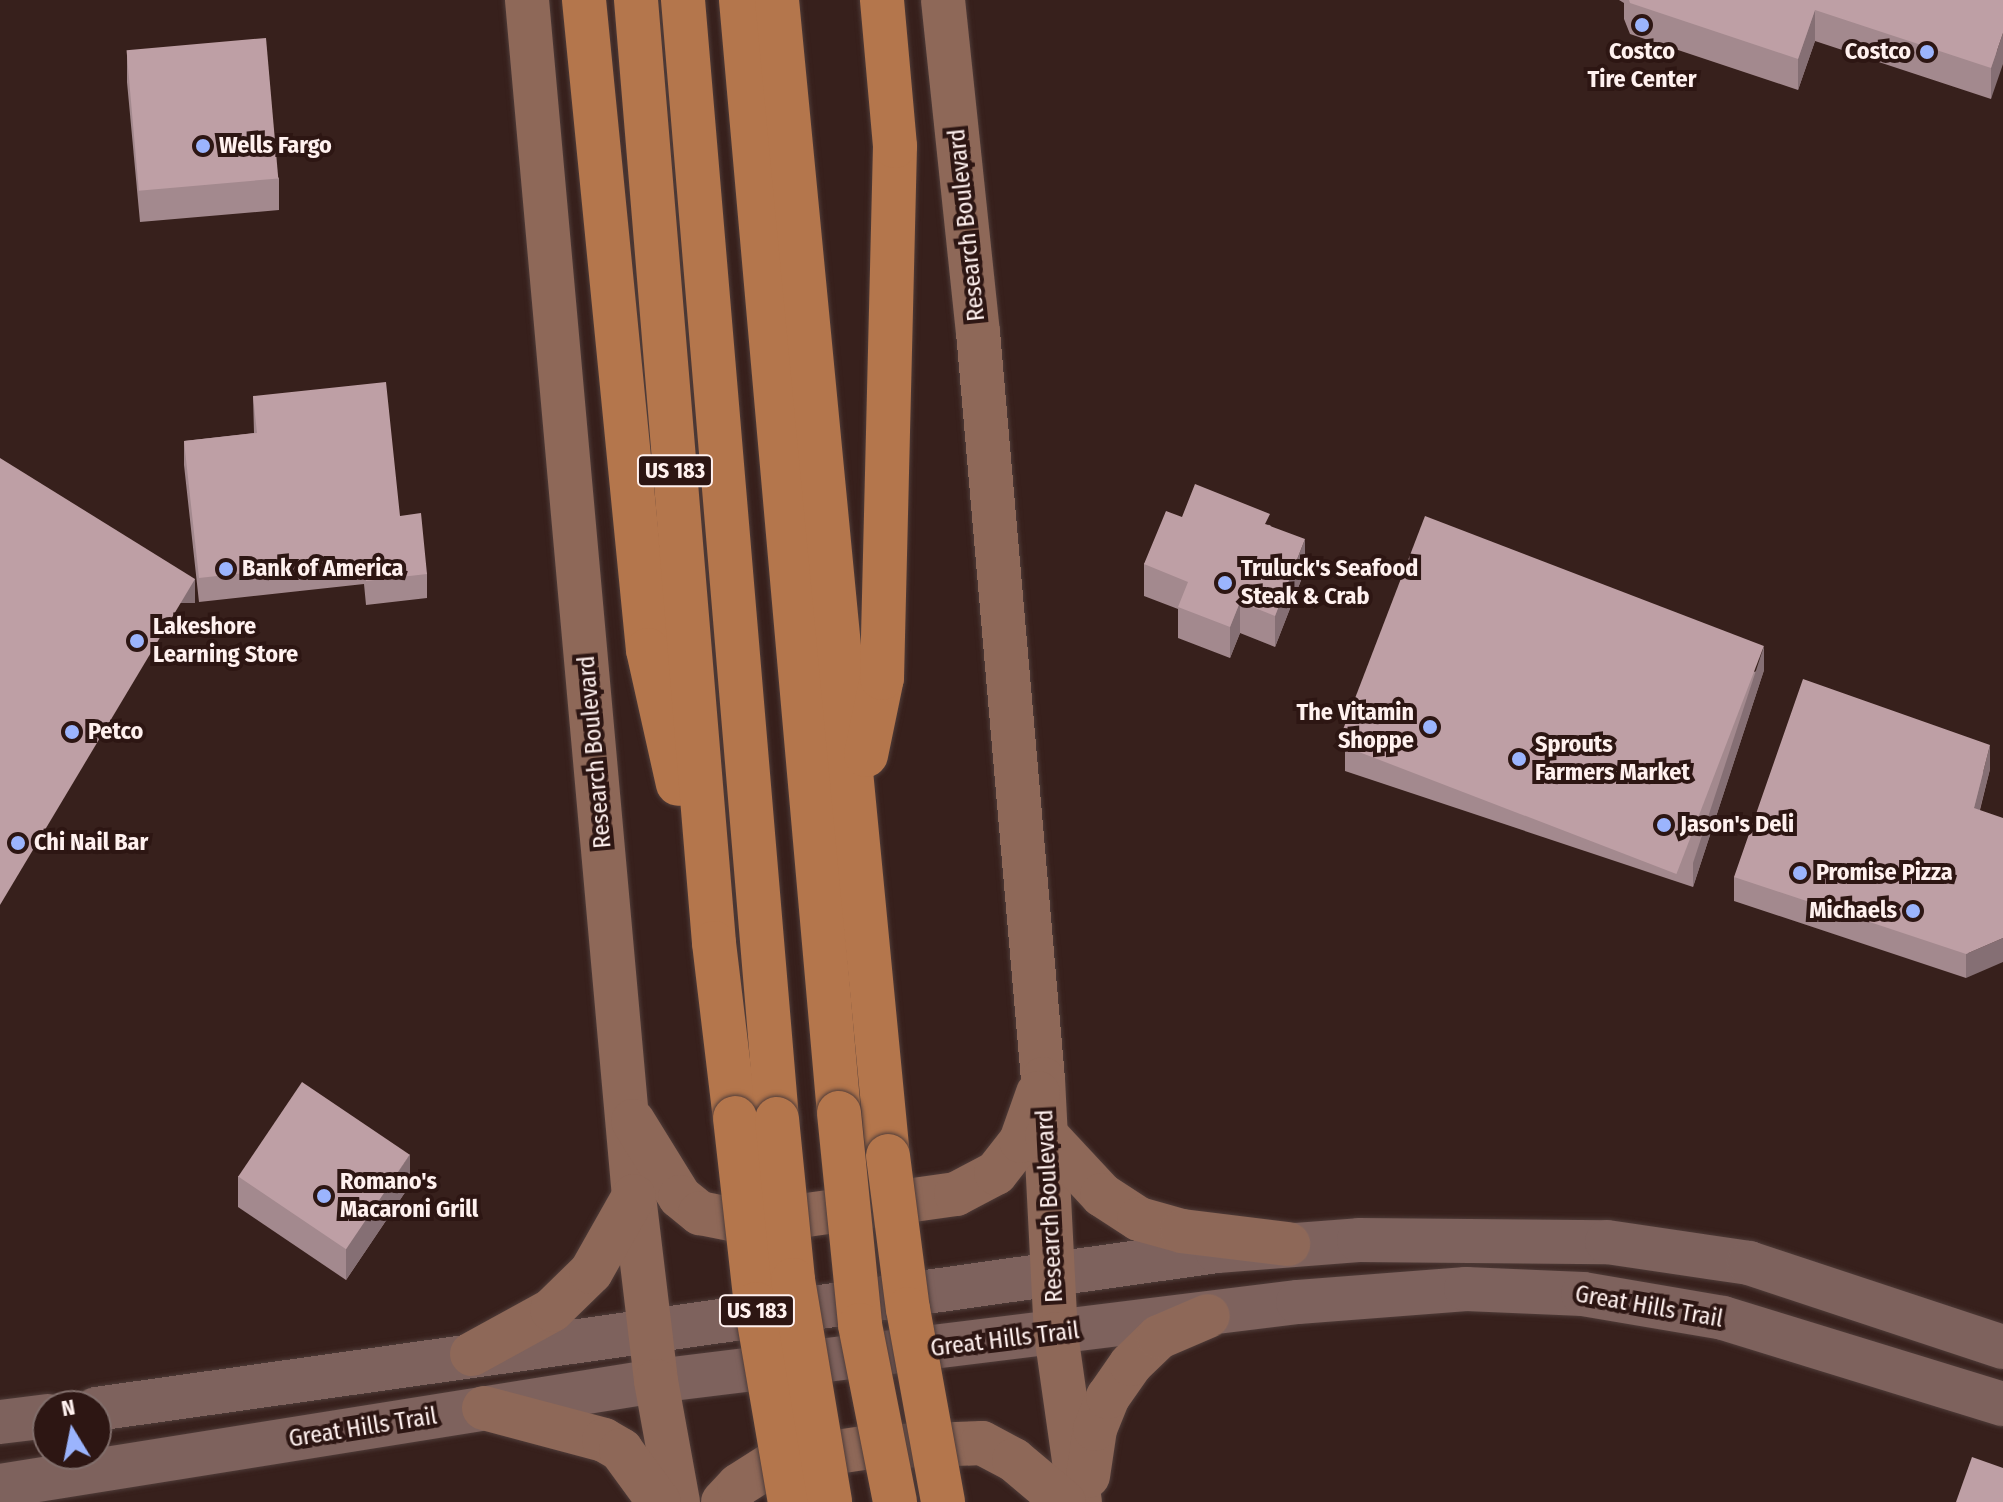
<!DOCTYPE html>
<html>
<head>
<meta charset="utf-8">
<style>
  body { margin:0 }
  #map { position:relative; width:2003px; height:1502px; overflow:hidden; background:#37201c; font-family:"Fira Sans Condensed",sans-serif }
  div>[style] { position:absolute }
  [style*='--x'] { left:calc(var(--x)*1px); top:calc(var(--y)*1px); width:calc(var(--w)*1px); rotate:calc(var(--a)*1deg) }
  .roads { filter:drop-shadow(0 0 2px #4f3c39) drop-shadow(0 0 2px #4f3c39) }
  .tertiary>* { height:44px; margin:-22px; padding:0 22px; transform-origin:22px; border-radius:22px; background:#7e625d }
  .secondary>* { height:44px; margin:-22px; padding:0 22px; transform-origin:22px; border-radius:22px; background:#8e6858 }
  .motorway>* { height:44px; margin:-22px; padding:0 22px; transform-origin:22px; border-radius:22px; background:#b4764c }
  .bridges { filter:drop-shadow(0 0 2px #4f3c39) drop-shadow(0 0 2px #4f3c39) }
  .motorway-bridge>* { height:44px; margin:-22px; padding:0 22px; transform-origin:22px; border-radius:22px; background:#b4764c }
  .wall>* { inset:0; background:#a3898e }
  .shaded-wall>* { inset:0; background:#856f74; transform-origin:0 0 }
  .building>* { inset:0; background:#be9fa5; transform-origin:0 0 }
  .dots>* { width:22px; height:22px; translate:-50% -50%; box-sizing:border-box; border:4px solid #2d1613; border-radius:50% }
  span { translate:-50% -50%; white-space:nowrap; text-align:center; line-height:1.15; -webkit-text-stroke:8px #2d1613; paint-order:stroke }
  .shield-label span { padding:2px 6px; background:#2d1613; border:2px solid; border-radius:6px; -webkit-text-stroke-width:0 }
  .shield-label { font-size:22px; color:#fff1ef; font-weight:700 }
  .poi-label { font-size:24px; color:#fff1ef; font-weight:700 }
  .right { translate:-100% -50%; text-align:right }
  .left { translate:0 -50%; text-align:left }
  .street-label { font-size:24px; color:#fff1ef }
  .north { position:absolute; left:32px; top:1390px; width:80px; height:80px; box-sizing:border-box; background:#2d1613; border:2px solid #816e6b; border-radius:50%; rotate:350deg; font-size:22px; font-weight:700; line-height:32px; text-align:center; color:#fff1ef }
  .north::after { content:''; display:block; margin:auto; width:28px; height:36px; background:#9bb4fd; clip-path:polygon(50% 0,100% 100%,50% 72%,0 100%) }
</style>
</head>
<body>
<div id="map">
  <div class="roads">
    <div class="tertiary">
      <div style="--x:96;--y:1409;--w:1132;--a:-8.02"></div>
      <div style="--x:1217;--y:1251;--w:142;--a:-4.4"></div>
      <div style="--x:1359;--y:1240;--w:248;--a:0.5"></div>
      <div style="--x:1607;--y:1242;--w:144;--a:8.4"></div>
      <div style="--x:1749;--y:1263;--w:268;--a:18.3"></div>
      <div style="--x:0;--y:1422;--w:48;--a:-7.1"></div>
      <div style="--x:0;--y:1486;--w:664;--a:-9.09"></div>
      <div style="--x:656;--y:1381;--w:647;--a:-7.02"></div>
      <div style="--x:1298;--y:1302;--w:169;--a:-4.4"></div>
      <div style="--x:1466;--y:1289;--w:117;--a:2.4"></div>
      <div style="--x:1583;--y:1294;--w:142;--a:9.7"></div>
      <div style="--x:1723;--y:1318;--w:293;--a:17.1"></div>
    </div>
    <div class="secondary">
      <div style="--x:527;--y:0;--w:1201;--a:84.89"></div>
      <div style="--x:634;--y:1196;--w:186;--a:83.2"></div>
      <div style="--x:656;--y:1381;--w:123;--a:79.7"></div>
      <div style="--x:943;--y:0;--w:334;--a:84"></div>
      <div style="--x:978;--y:332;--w:750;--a:85.03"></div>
      <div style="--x:1043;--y:1079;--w:255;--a:87.1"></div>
      <div style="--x:1056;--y:1334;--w:170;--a:81.9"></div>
      <div style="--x:633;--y:1121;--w:89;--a:58.3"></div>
      <div style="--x:680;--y:1197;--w:26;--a:39"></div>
      <div style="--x:700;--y:1213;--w:51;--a:11.3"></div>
      <div style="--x:750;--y:1223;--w:208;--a:-8"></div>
      <div style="--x:956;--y:1194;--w:45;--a:-27.7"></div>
      <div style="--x:996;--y:1173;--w:41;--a:-52"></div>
      <div style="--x:1021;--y:1141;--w:51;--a:-70.5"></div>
      <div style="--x:1047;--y:1136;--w:81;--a:47"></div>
      <div style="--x:1102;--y:1195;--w:44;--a:33"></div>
      <div style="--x:1139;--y:1219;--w:45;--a:15.6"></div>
      <div style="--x:1182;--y:1231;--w:107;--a:7"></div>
      <div style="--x:472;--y:1354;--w:91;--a:-28.8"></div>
      <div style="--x:552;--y:1310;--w:54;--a:-44.3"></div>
      <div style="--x:591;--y:1272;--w:87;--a:-60.5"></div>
      <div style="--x:484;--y:1408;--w:124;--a:14.9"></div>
      <div style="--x:604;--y:1440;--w:20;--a:30"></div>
      <div style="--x:621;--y:1450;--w:64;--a:53.8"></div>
      <div style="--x:1088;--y:1476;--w:48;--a:-81.5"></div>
      <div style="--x:1095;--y:1429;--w:35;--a:-68"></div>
      <div style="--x:1108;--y:1397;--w:40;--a:-55.1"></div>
      <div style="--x:1131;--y:1364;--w:39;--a:-44"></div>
      <div style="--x:1159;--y:1337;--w:53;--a:-23.2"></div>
      <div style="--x:723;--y:1502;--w:23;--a:-47"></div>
      <div style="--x:739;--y:1485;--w:45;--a:-32.3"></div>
      <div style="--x:777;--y:1461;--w:94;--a:-8.6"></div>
      <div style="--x:870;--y:1447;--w:112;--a:-2"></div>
      <div style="--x:982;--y:1443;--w:36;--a:28"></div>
      <div style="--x:1014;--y:1460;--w:65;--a:40"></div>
    </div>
    <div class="motorway">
      <div style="--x:584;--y:0;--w:653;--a:84.38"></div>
      <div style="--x:648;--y:650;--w:137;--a:77.4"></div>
      <div style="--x:636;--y:0;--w:946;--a:85.27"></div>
      <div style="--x:714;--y:943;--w:176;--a:83.2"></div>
      <div style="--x:683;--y:0;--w:1123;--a:85.2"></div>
      <div style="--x:741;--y:0;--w:1117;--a:84.97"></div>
      <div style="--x:777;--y:0;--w:1161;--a:84.52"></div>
      <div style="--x:866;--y:755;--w:79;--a:-78.3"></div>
      <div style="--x:882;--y:678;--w:532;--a:-88.6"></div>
      <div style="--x:895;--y:146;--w:147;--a:-95.1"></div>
    </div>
  </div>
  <div class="bridges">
    <div class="motorway-bridge">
      <div style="--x:839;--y:1113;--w:213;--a:84.3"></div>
      <div style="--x:860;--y:1325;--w:180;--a:78.8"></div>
      <div style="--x:735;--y:1118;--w:187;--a:83.6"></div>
      <div style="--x:756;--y:1304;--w:201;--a:80.3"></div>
      <div style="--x:777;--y:1119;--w:162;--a:84.3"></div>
      <div style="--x:793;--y:1280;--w:225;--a:80.5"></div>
      <div style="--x:888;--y:1156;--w:154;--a:82.6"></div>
      <div style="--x:908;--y:1309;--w:196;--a:79.7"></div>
    </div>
  </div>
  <div class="wall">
    <div style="clip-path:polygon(1619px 0,2003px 0,1991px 99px,1815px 41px,1798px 90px,1630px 34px,1624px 19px,1624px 3px)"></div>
    <div style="clip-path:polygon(127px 51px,279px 178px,279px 210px,140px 222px,127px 82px)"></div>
    <div style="clip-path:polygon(253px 396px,400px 516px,427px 574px,427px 598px,366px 605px,364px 584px,199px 602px,184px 465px,184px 441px,254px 433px)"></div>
    <div style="clip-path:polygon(1182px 517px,1270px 525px,1305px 570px,1275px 647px,1240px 633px,1230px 658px,1178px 638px,1178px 609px,1144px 596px,1144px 564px)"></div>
    <div style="clip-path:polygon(1764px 670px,1693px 887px,1345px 771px,1345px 747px)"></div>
    <div style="clip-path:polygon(1990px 769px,1980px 810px,1966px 978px,1734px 901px,1734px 877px)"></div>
    <div style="clip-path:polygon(238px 1176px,410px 1185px,346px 1280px,238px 1207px)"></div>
  </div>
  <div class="shaded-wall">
    <div style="clip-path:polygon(1815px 10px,1815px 41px,1798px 90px,1798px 59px)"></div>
    <div style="clip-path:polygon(2003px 33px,2003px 64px,1991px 99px,1991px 68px)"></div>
    <div style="clip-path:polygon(1305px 539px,1305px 570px,1275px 647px,1275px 616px)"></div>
    <div style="left:195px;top:579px;width:24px;height:380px;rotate:90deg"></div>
    <div style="clip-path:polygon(1240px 602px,1240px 633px,1230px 658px,1230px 627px)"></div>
    <div style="clip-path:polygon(1764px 646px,1764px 670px,1693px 887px,1693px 863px)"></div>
    <div style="clip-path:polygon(1990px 745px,1990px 769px,1974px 832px,1974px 808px)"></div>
    <div style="clip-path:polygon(2003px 938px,2003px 962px,1966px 978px,1966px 954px)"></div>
    <div style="clip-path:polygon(410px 1154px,410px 1185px,346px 1280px,346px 1248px)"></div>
  </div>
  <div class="building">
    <div style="clip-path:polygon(1629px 0,2003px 0,2003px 33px,1991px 68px,1815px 10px,1798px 59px,1630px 3px)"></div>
    <div style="left:266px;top:38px;width:141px;height:140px;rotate:85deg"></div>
    <div style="clip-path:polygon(386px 382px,400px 516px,421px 513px,427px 574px,366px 581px,364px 560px,199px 578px,184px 441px,257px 433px,253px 396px)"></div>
    <div style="clip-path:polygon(0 458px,195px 579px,0 905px)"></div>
    <div style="clip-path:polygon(1195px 484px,1270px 514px,1265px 524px,1305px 539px,1275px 616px,1240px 602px,1230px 627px,1178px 607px,1188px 582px,1144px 564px,1166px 511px,1182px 517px)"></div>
    <div style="left:1425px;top:516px;width:363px;height:244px;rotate:21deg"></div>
    <div style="clip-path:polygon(1803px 679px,1990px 745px,1974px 808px,2003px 818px,2003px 938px,1966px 954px,1734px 877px)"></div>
    <div style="left:302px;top:1082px;width:130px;height:114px;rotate:34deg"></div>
    <div style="clip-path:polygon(1972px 1457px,2003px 1468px,2003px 1502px,1956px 1502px)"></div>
  </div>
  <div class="dots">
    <div style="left:1642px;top:25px;background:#9bb4fd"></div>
    <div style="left:1927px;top:52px;background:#9bb4fd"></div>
    <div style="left:203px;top:146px;background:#9bb4fd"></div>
    <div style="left:226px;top:569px;background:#9bb4fd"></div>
    <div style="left:1225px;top:583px;background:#9bb4fd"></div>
    <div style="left:137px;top:641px;background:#9bb4fd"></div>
    <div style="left:1430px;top:727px;background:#9bb4fd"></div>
    <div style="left:72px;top:732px;background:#9bb4fd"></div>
    <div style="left:1519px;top:759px;background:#9bb4fd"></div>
    <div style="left:1664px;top:825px;background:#9bb4fd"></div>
    <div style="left:18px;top:843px;background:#9bb4fd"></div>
    <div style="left:1800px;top:873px;background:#9bb4fd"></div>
    <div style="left:1913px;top:911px;background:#9bb4fd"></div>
    <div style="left:324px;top:1196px;background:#9bb4fd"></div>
  </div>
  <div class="shield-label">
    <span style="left:675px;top:471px">US 183</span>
    <span style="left:757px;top:1311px">US 183</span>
  </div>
  <div class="poi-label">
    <span style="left:1642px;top:66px">Costco<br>Tire Center</span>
    <span class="right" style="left:1911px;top:52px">Costco</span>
    <span class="left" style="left:219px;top:146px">Wells Fargo</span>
    <span class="left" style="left:242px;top:569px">Bank of America</span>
    <span class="left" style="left:1241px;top:583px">Truluck's Seafood<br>Steak &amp; Crab</span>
    <span class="left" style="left:153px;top:641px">Lakeshore<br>Learning Store</span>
    <span class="right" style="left:1414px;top:727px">The Vitamin<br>Shoppe</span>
    <span class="left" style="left:88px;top:732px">Petco</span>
    <span class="left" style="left:1535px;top:759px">Sprouts<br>Farmers Market</span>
    <span class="left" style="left:1680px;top:825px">Jason's Deli</span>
    <span class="left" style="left:34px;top:843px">Chi Nail Bar</span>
    <span class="left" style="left:1816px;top:873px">Promise Pizza</span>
    <span class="right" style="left:1897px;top:911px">Michaels</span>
    <span class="left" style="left:340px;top:1196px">Romano's<br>Macaroni Grill</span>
  </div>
  <div class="street-label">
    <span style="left:967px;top:225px;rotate:-96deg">Research Boulevard</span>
    <span style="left:595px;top:752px;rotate:-95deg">Research Boulevard</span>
    <span style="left:1050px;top:1206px;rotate:-93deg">Research Boulevard</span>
    <span style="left:1649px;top:1307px;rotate:10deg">Great Hills Trail</span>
    <span style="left:1005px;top:1340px;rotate:-7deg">Great Hills Trail</span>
    <span style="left:363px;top:1428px;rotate:-9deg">Great Hills Trail</span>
  </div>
  <div class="north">N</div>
</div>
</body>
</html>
